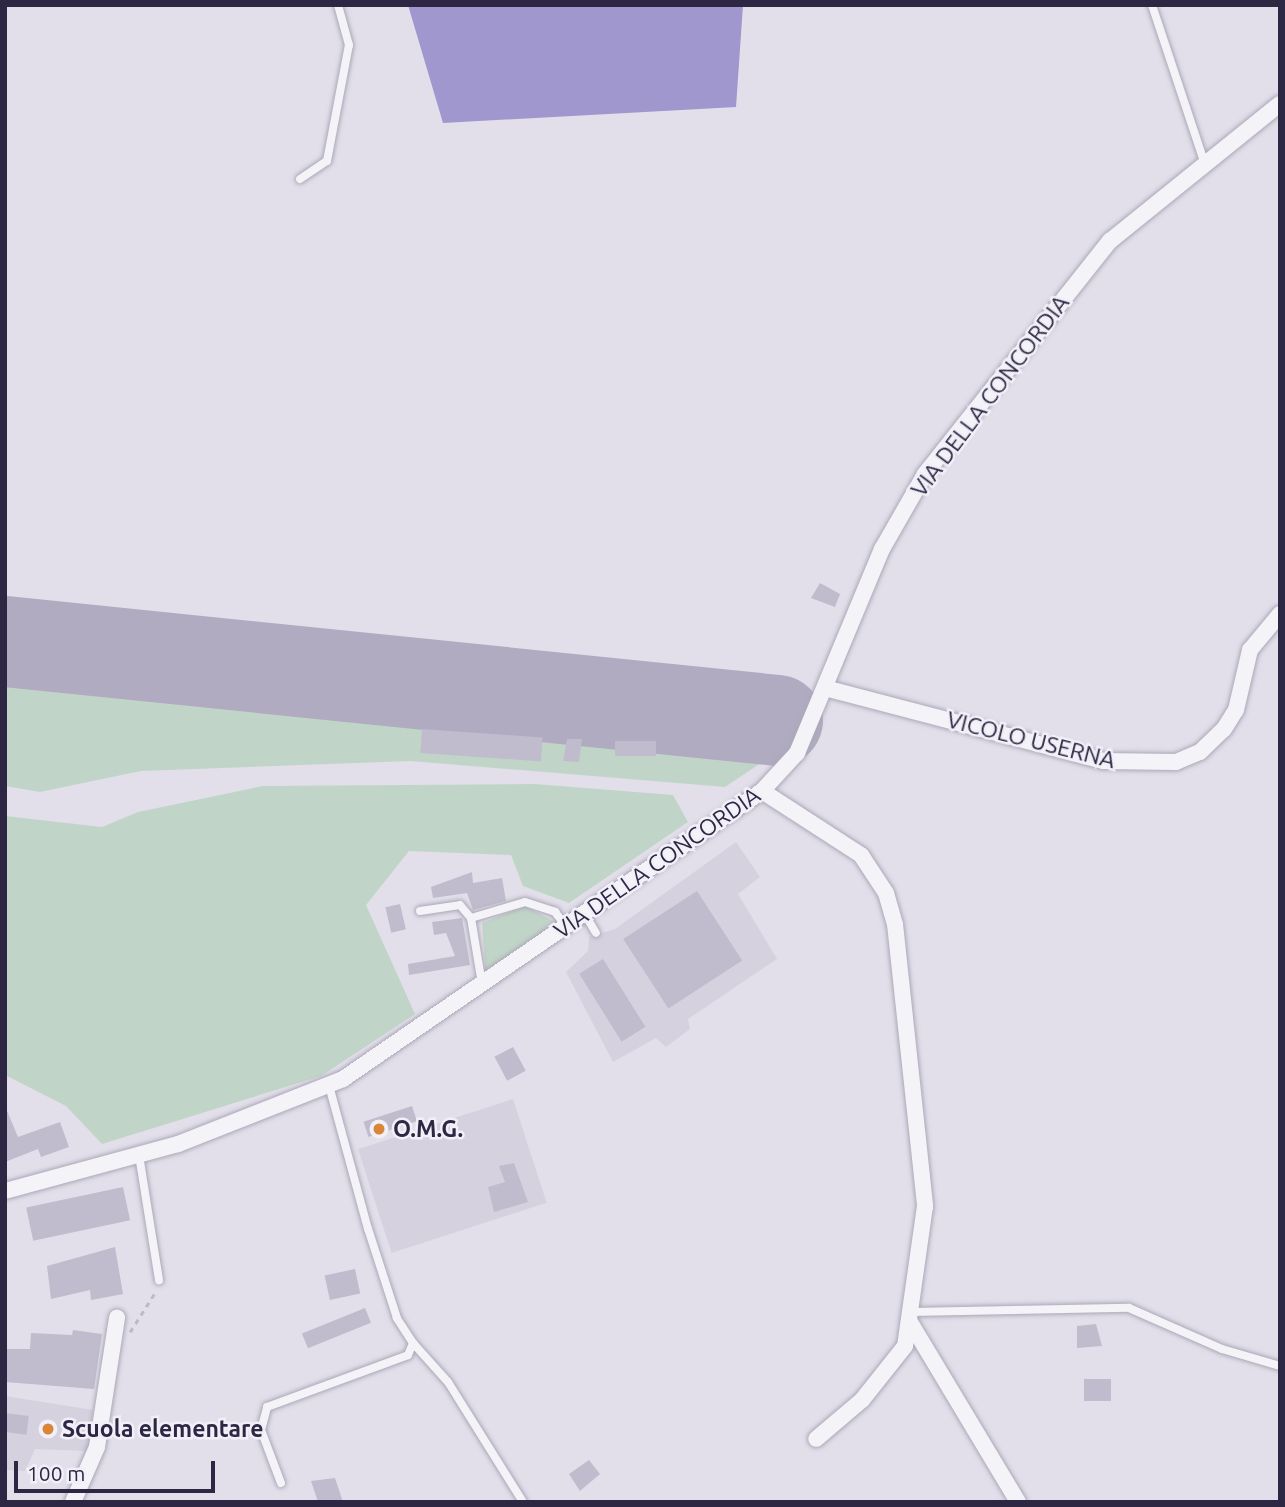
<!DOCTYPE html>
<html>
<head>
<meta charset="utf-8">
<style>
  body { margin:0 }
  #map { position:relative; width:1285px; height:1507px; overflow:hidden; background:#e2dfea; font-family:Ubuntu,sans-serif }
  div>[style] { position:absolute }
  [style*='--x'] { left:calc(var(--x)*1px); top:calc(var(--y)*1px); width:calc(var(--w)*1px); rotate:calc(var(--a)*1deg) }
  .built>* { inset:0; background:#d5d1df; transform-origin:0 0 }
  .green>* { inset:0; background:#c0d5c8 }
  .water>* { inset:0; background:#9f97cd }
  .runway>* { height:91px; margin:-45.5px; padding:0 45.5px; transform-origin:45.5px; border-radius:45.5px; background:#b0abc0 }
  .building>* { inset:0; background:#c0bccd; transform-origin:0 0 }
  .path>* { height:2.5px; margin-top:-1.25px; transform-origin:0; background:repeating-linear-gradient(90deg,#bdbac5 0 5px,transparent 0 10px) }
  .roads { filter:drop-shadow(0 0 2px #aca8b8) drop-shadow(0 0 2px #aca8b8) }
  .lane>* { height:8px; margin:-4px; padding:0 4px; transform-origin:4px; border-radius:4px; background:#f4f3f8 }
  .street>* { height:16px; margin:-8px; padding:0 8px; transform-origin:8px; border-radius:8px; background:#f4f3f8 }
  .dots>* { width:19px; height:19px; translate:-50% -50%; box-sizing:border-box; border:4px solid #f1eff7; border-radius:50% }
  span { translate:-50% -50%; white-space:nowrap; text-align:center; line-height:1.15; -webkit-text-stroke:5px #f1eff7; paint-order:stroke }
  .street-label { font-size:23px; color:#2e2743 }
  .poi-label { font-size:23px; color:#2e2743; font-weight:700 }
  .left { translate:0 -50%; text-align:left }
  .frame { position:absolute; inset:0; border:7px solid #2e2743; pointer-events:none }
  .scale { position:absolute; left:14px; top:1461px; width:201px; height:32px; box-sizing:border-box; border:4px solid #2e2743; border-top:0; padding-left:9px; font-size:21px; line-height:24px; white-space:nowrap; color:#2e2743; -webkit-text-stroke:5px #f1eff7; paint-order:stroke }
</style>
</head>
<body>
<div id="map">
  <div class="built">
    <div style="clip-path:polygon(736px 842px,760px 877px,738px 894px,777px 959px,688px 1019px,690px 1029px,666px 1047px,656px 1038px,613px 1062px,566px 972px,588px 951px,589px 937px,615px 929px)"></div>
    <div style="left:513px;top:1099px;width:109px;height:163px;rotate:72deg"></div>
    <div style="clip-path:polygon(5px 1396px,93px 1410px,88px 1451px,35px 1449px,25px 1471px,5px 1470px)"></div>
  </div>
  <div class="green">
    <div style="clip-path:polygon(5px 617px,803px 696px,785px 747px,725px 787px,410px 761px,141px 771px,40px 792px,5px 786px)"></div>
    <div style="clip-path:polygon(535px 784px,673px 795px,688px 822px,569px 903px,523px 886px,511px 855px,409px 851px,366px 905px,415px 1014px,321px 1076px,102px 1144px,66px 1106px,5px 1075px,5px 816px,102px 827px,138px 812px,263px 786px)"></div>
    <div style="clip-path:polygon(525px 906px,555px 922px,486px 976px,482px 923px)"></div>
  </div>
  <div class="water">
    <div style="clip-path:polygon(408px 5px,743px 5px,736px 107px,443px 123px)"></div>
  </div>
  <div class="runway">
    <div style="--x:5;--y:641;--w:776;--a:5.84"></div>
  </div>
  <div class="building">
    <div style="clip-path:polygon(820px 583px,840px 594px,835px 607px,811px 598px)"></div>
    <div style="left:422px;top:729px;width:121px;height:24px;rotate:4deg"></div>
    <div style="clip-path:polygon(567px 739px,582px 739px,579px 762px,563px 761px)"></div>
    <div style="left:615px;top:741px;width:41px;height:15px"></div>
    <div style="clip-path:polygon(472px 872px,473px 883px,502px 878px,506px 901px,473px 910px,467px 893px,433px 898px,431px 887px)"></div>
    <div style="left:697px;top:891px;width:83px;height:88px;rotate:57deg"></div>
    <div style="left:400px;top:904px;width:26px;height:15px;rotate:77deg"></div>
    <div style="clip-path:polygon(462px 918px,470px 965px,409px 975px,408px 964px,455px 956px,446px 933px,434px 935px,432px 922px)"></div>
    <div style="left:603px;top:959px;width:80px;height:28px;rotate:58deg"></div>
    <div style="left:513px;top:1047px;width:27px;height:21px;rotate:62deg"></div>
    <div style="clip-path:polygon(5px 1106px,18px 1137px,60px 1122px,69px 1147px,41px 1157px,38px 1149px,5px 1162px)"></div>
    <div style="left:412px;top:1106px;width:16px;height:51px;rotate:72deg"></div>
    <div style="clip-path:polygon(514px 1163px,528px 1202px,494px 1212px,488px 1187px,505px 1182px,499px 1166px)"></div>
    <div style="left:123px;top:1187px;width:34px;height:99px;rotate:78deg"></div>
    <div style="clip-path:polygon(115px 1247px,123px 1294px,91px 1300px,90px 1290px,51px 1299px,47px 1266px)"></div>
    <div style="left:355px;top:1269px;width:25px;height:31px;rotate:78deg"></div>
    <div style="left:365px;top:1308px;width:16px;height:68px;rotate:68deg"></div>
    <div style="clip-path:polygon(1096px 1324px,1102px 1346px,1077px 1348px,1077px 1326px)"></div>
    <div style="clip-path:polygon(73px 1330px,102px 1334px,94px 1389px,5px 1382px,5px 1349px,30px 1349px,31px 1333px,72px 1335px)"></div>
    <div style="left:1111px;top:1379px;width:22px;height:27px;rotate:90deg"></div>
    <div style="left:5px;top:1413px;width:24px;height:19px;rotate:7deg"></div>
    <div style="clip-path:polygon(589px 1460px,600px 1474px,580px 1491px,569px 1474px)"></div>
    <div style="clip-path:polygon(335px 1478px,343px 1502px,318px 1502px,311px 1481px)"></div>
  </div>
  <div class="path">
    <div style="--x:130;--y:1332;--w:49;--a:-57.6"></div>
  </div>
  <div class="roads">
    <div class="lane">
      <div style="--x:1152;--y:5;--w:168;--a:71.6"></div>
      <div style="--x:300;--y:179;--w:32;--a:-34"></div>
      <div style="--x:327;--y:161;--w:118;--a:-79.3"></div>
      <div style="--x:349;--y:45;--w:41;--a:-105.4"></div>
      <div style="--x:420;--y:911;--w:40;--a:-8.5"></div>
      <div style="--x:460;--y:905;--w:17;--a:50"></div>
      <div style="--x:471;--y:918;--w:56;--a:-16.5"></div>
      <div style="--x:525;--y:902;--w:32;--a:18"></div>
      <div style="--x:555;--y:912;--w:18;--a:52"></div>
      <div style="--x:584;--y:913;--w:23;--a:59"></div>
      <div style="--x:471;--y:918;--w:67;--a:80.5"></div>
      <div style="--x:139;--y:1155;--w:127;--a:80.9"></div>
      <div style="--x:911;--y:1312;--w:218;--a:-1.1"></div>
      <div style="--x:1129;--y:1308;--w:102;--a:23.8"></div>
      <div style="--x:1222;--y:1349;--w:60;--a:16.3"></div>
      <div style="--x:413;--y:1343;--w:52;--a:48.1"></div>
      <div style="--x:448;--y:1382;--w:142;--a:58"></div>
      <div style="--x:281;--y:1483;--w:57;--a:-110.7"></div>
      <div style="--x:261;--y:1430;--w:24;--a:-75"></div>
      <div style="--x:267;--y:1407;--w:150;--a:-20.2"></div>
      <div style="--x:408;--y:1355;--w:13;--a:-67"></div>
      <div style="--x:413;--y:1343;--w:30;--a:-123"></div>
      <div style="--x:397;--y:1318;--w:94;--a:-108"></div>
      <div style="--x:368;--y:1229;--w:149;--a:-105.2"></div>
    </div>
    <div class="street">
      <div style="--x:825;--y:688;--w:287;--a:14.7"></div>
      <div style="--x:1103;--y:761;--w:73;--a:0.8"></div>
      <div style="--x:1176;--y:762;--w:26;--a:-23"></div>
      <div style="--x:1200;--y:752;--w:33;--a:-44"></div>
      <div style="--x:1224;--y:729;--w:22;--a:-58"></div>
      <div style="--x:1236;--y:710;--w:62;--a:-76.9"></div>
      <div style="--x:1250;--y:650;--w:47;--a:-50.2"></div>
      <div style="--x:762;--y:791;--w:118;--a:32.9"></div>
      <div style="--x:861;--y:855;--w:45;--a:56.7"></div>
      <div style="--x:886;--y:893;--w:32;--a:74"></div>
      <div style="--x:895;--y:924;--w:284;--a:83.9"></div>
      <div style="--x:925;--y:1206;--w:141;--a:98.1"></div>
      <div style="--x:905;--y:1346;--w:69;--a:128.5"></div>
      <div style="--x:862;--y:1400;--w:60;--a:139.7"></div>
      <div style="--x:5;--y:1191;--w:179;--a:-15.2"></div>
      <div style="--x:178;--y:1144;--w:177;--a:-21.5"></div>
      <div style="--x:343;--y:1079;--w:508;--a:-34.5"></div>
      <div style="--x:762;--y:791;--w:52;--a:-47.4"></div>
      <div style="--x:797;--y:753;--w:221;--a:-67.4"></div>
      <div style="--x:882;--y:549;--w:86;--a:-60.2"></div>
      <div style="--x:925;--y:474;--w:298;--a:-51.6"></div>
      <div style="--x:1110;--y:241;--w:218;--a:-38.9"></div>
      <div style="--x:910;--y:1322;--w:210;--a:59"></div>
      <div style="--x:73;--y:1502;--w:60;--a:-66.4"></div>
      <div style="--x:97;--y:1447;--w:131;--a:-81.2"></div>
    </div>
  </div>
  <div class="dots">
    <div style="left:379px;top:1129px;background:#da8639"></div>
    <div style="left:48px;top:1429px;background:#da8639"></div>
  </div>
  <div class="street-label">
    <span style="left:990px;top:396px;rotate:-53deg">VIA DELLA CONCORDIA</span>
    <span style="left:1031px;top:740px;rotate:14deg">VICOLO USERNA</span>
    <span style="left:657px;top:863px;rotate:-35deg">VIA DELLA CONCORDIA</span>
  </div>
  <div class="poi-label">
    <span class="left" style="left:393px;top:1129px">O.M.G.</span>
    <span class="left" style="left:62px;top:1429px">Scuola elementare</span>
  </div>
  <div class="frame"></div>
  <div class="scale">100 m</div>
</div>
</body>
</html>
